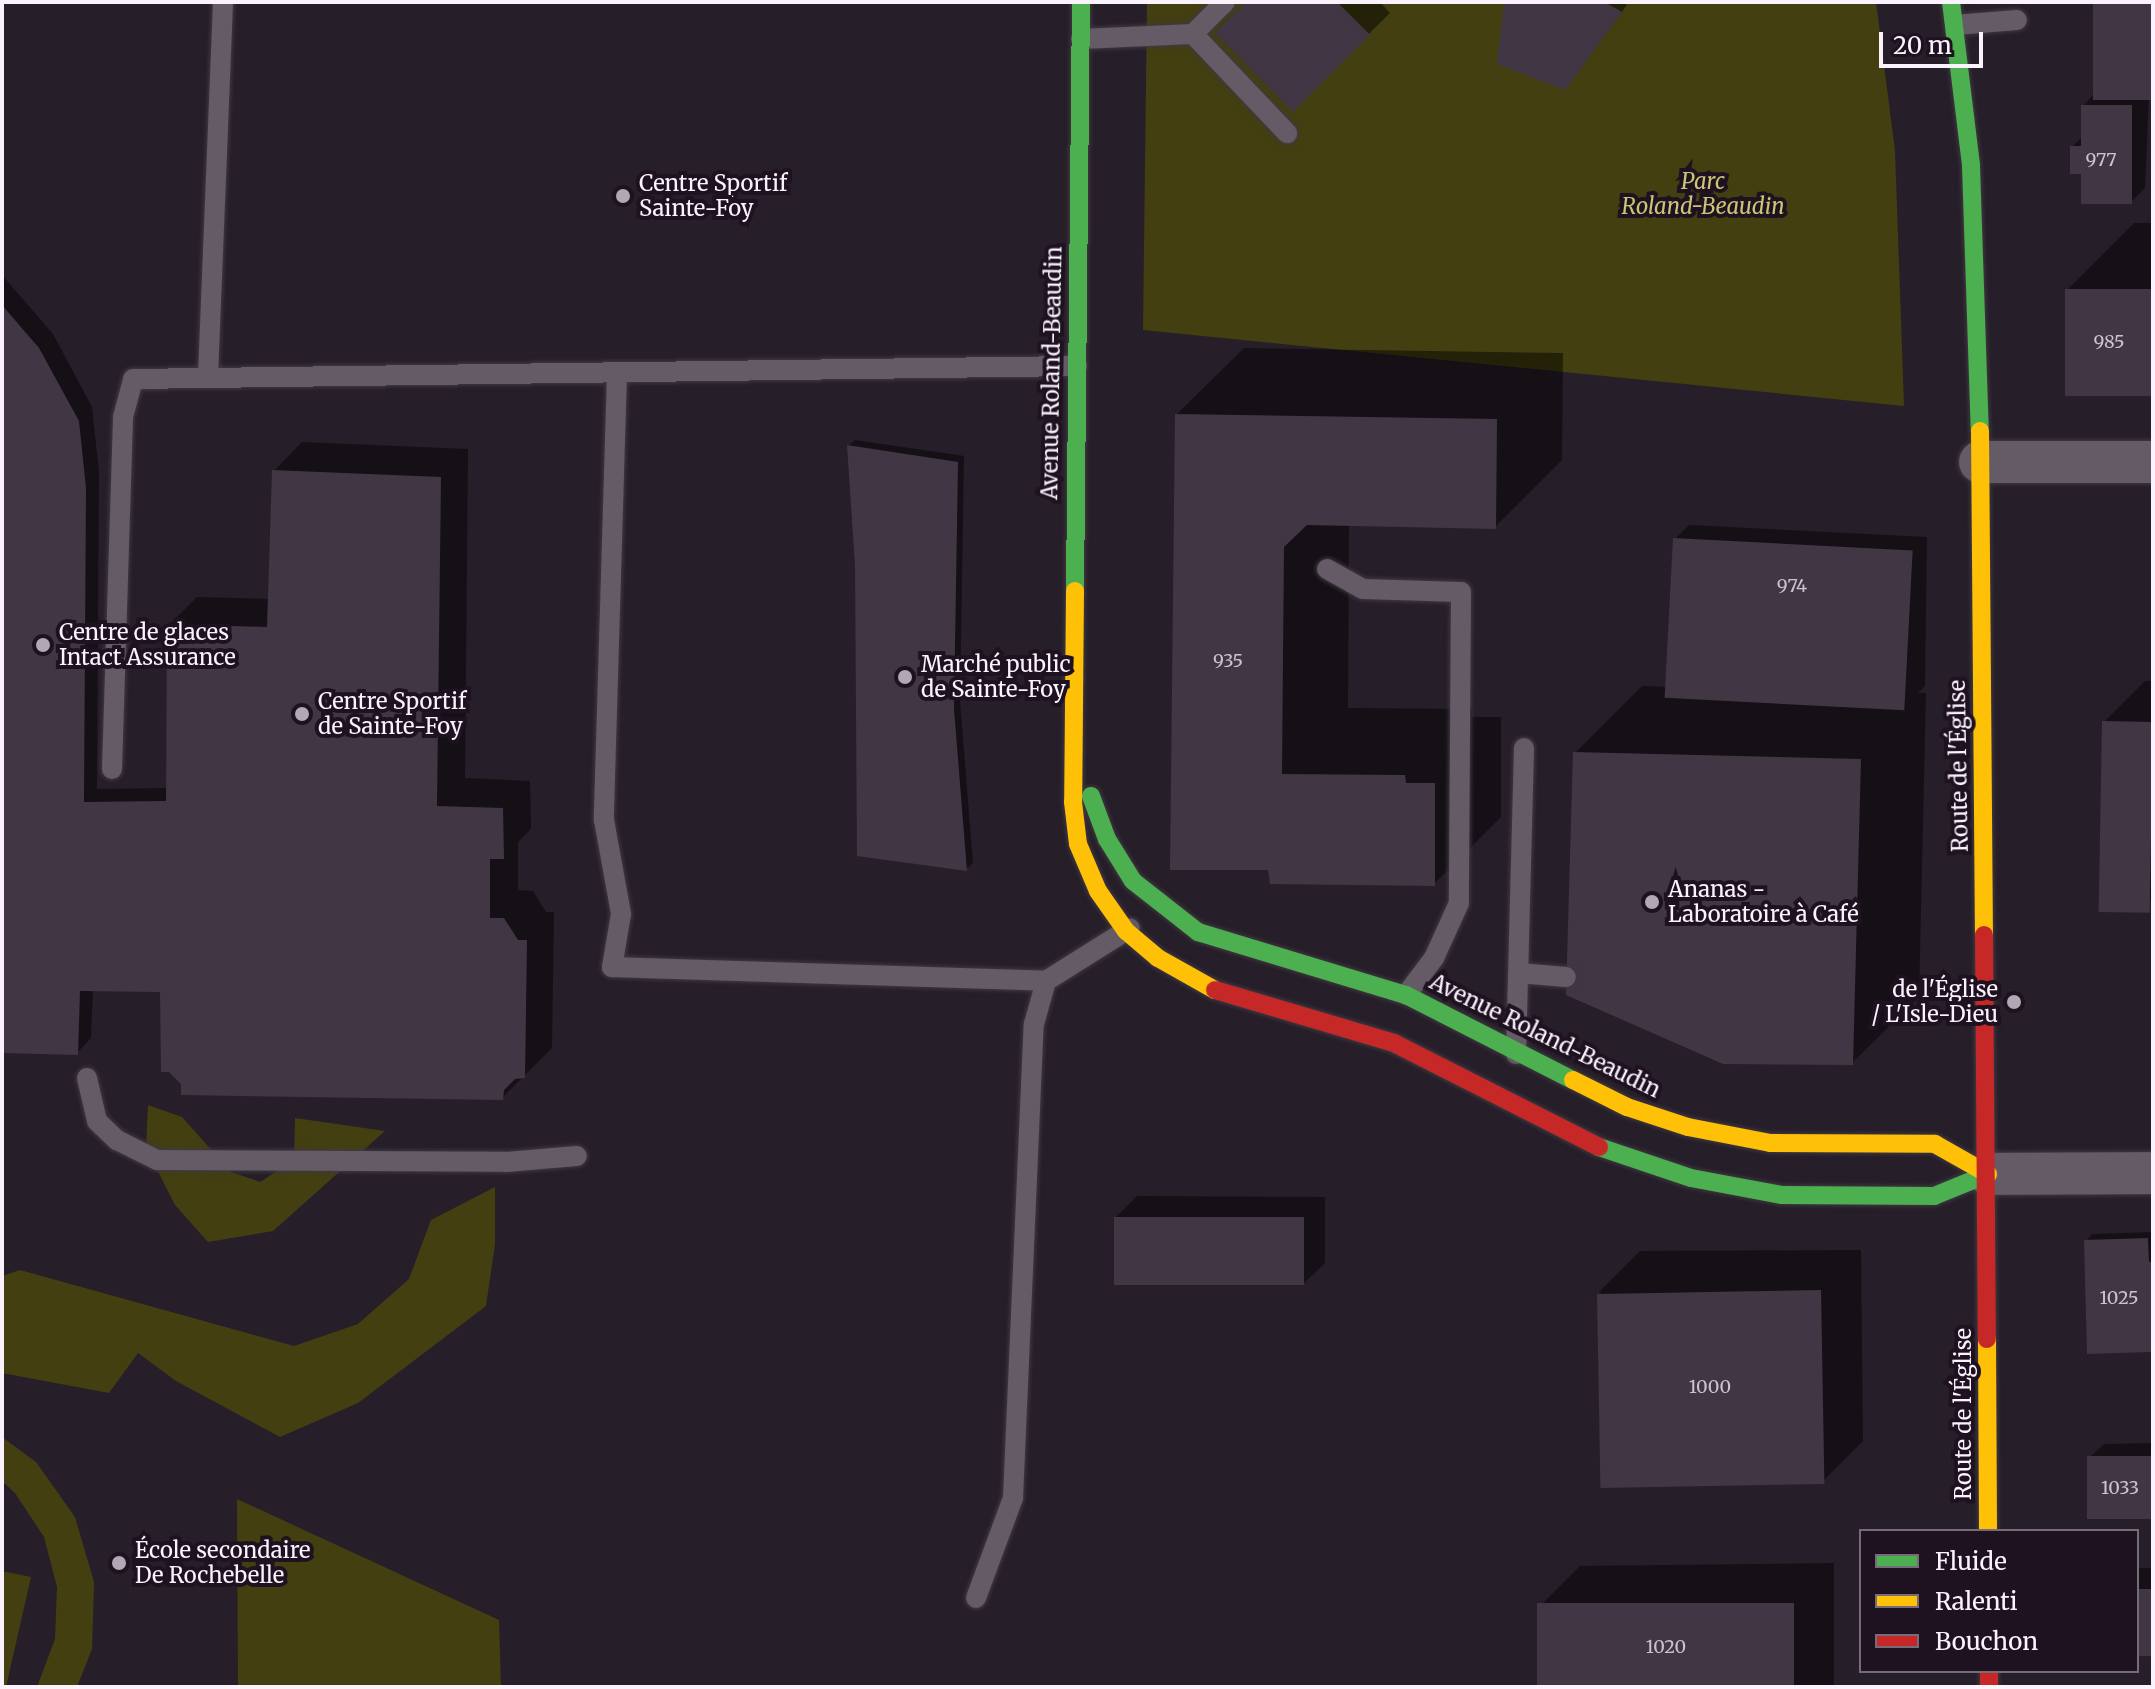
<!DOCTYPE html>
<html>
<head>
<meta charset="utf-8">
<style>
  body { margin:0 }
  #map { position:relative; width:2155px; height:1689px; overflow:hidden; background:#261e28; font-family:Merriweather,serif }
  div>[style] { position:absolute }
  [style*='--x'] { left:calc(var(--x)*1px); top:calc(var(--y)*1px); width:calc(var(--w)*1px); rotate:calc(var(--a)*1deg) }
  .green>* { inset:0; background:#443f11 }
  .shadow>* { inset:0; background:#0007; transform-origin:0 0 }
  .building>* { inset:0; background:#413744; transform-origin:0 0 }
  .roads { filter:drop-shadow(0 0 2px #3f3841) drop-shadow(0 0 2px #3f3841) }
  .lane>* { height:20px; margin:-10px; padding:0 10px; transform-origin:10px; border-radius:10px; background:#645b66 }
  .street>* { height:42px; margin:-21px; padding:0 21px; transform-origin:21px; border-radius:21px; background:#645b66 }
  .fast>* { height:18px; margin:-9px; padding:0 9px; transform-origin:9px; border-radius:9px; background:#4caf50 }
  .slow>* { height:18px; margin:-9px; padding:0 9px; transform-origin:9px; border-radius:9px; background:#ffc107 }
  .jam>* { height:18px; margin:-9px; padding:0 9px; transform-origin:9px; border-radius:9px; background:#c62828 }
  .dots>* { width:22px; height:22px; translate:-50% -50%; box-sizing:border-box; border:4px solid #1e1221; border-radius:50% }
  span { translate:-50% -50%; white-space:nowrap; text-align:center; line-height:1.15; -webkit-text-stroke:8px #1e1221; paint-order:stroke }
  .number-label { font-size:18px; color:#ccc3cf }
  .number-label span { -webkit-text-stroke-width:0 }
  .park-label { font-size:22px; color:#cdc574; font-style:italic }
  .poi-label { font-size:22px; color:#faf2fd }
  .left { translate:0 -50%; text-align:left }
  .right { translate:-100% -50%; text-align:right }
  .street-label { font-size:22px; color:#faf2fd }
  .frame { position:absolute; inset:0; border:4px solid #faf2fd; pointer-events:none }
  .legend { position:absolute; left:1859px; top:1529px; width:280px; height:144px; box-sizing:border-box; background:#1e1221; border:2px solid #766c79; margin:0; padding:10px 14px; list-style:none; font-size:24px; color:#faf2fd }
  .legend li { display:flex; align-items:center; gap:16px; height:40px }
  .legend b { width:40px; border:2px solid #766c79 }
  .scale { position:absolute; left:1879px; top:32px; width:104px; height:36px; box-sizing:border-box; border:4px solid #faf2fd; border-top:0; padding-left:10px; font-size:24px; line-height:28px; white-space:nowrap; color:#faf2fd; -webkit-text-stroke:6px #1e1221; paint-order:stroke }
</style>
</head>
<body>
<div id="map">
  <div class="green">
    <div style="clip-path:polygon(1147px 2px,1876px 2px,1895px 151px,1904px 406px,1143px 330px)"></div>
    <div style="clip-path:polygon(148px 1105px,182px 1117px,231px 1172px,260px 1182px,294px 1160px,295px 1118px,385px 1131px,273px 1231px,208px 1242px,175px 1205px,146px 1148px)"></div>
    <div style="clip-path:polygon(495px 1187px,495px 1244px,486px 1306px,358px 1403px,280px 1437px,176px 1381px,138px 1353px,109px 1393px,2px 1373px,2px 1276px,20px 1270px,294px 1346px,358px 1324px,409px 1279px,431px 1220px)"></div>
    <div style="clip-path:polygon(2px 1437px,36px 1462px,75px 1517px,94px 1582px,92px 1649px,77px 1687px,37px 1687px,55px 1639px,57px 1587px,44px 1537px,15px 1493px,2px 1481px)"></div>
    <div style="clip-path:polygon(237px 1499px,499px 1620px,501px 1687px,238px 1687px)"></div>
    <div style="clip-path:polygon(2px 1571px,31px 1577px,6px 1687px,2px 1687px)"></div>
  </div>
  <div class="shadow">
    <div style="clip-path:polygon(1249px 2px,1380px 2px,1390px 13px,1293px 109px)"></div>
    <div style="clip-path:polygon(1506px 2px,1620px 2px,1627px 5px,1571px 81px)"></div>
    <div style="clip-path:polygon(2095px 2px,2153px 2px,2145px 188px,2131px 202px,2083px 172px,2072px 147px,2083px 136px,2083px 106px,2096px 92px)"></div>
    <div style="clip-path:polygon(2134px 223px,2153px 223px,2153px 393px,2067px 290px)"></div>
    <div style="clip-path:polygon(2px 275px,53px 334px,92px 407px,99px 473px,97px 789px,167px 788px,169px 625px,197px 597px,270px 599px,274px 471px,302px 442px,468px 449px,465px 778px,530px 781px,531px 829px,518px 842px,518px 890px,533px 891px,546px 912px,554px 912px,552px 1048px,502px 1098px,164px 985px,93px 989px,91px 1038px,77px 1053px,2px 1051px)"></div>
    <div style="clip-path:polygon(1244px 348px,1563px 353px,1562px 460px,1495px 527px,1349px 524px,1348px 708px,1472px 709px,1472px 717px,1501px 717px,1501px 817px,1434px 884px,1271px 882px,1177px 414px)"></div>
    <div style="clip-path:polygon(855px 440px,964px 456px,960px 701px,973px 863px,966px 869px,857px 566px,849px 446px)"></div>
    <div style="clip-path:polygon(1689px 525px,1927px 537px,1925px 686px,1918px 693px,1926px 693px,1919px 997px,1852px 1063px,1575px 753px,1642px 686px,1673px 687px,1675px 539px)"></div>
    <div style="clip-path:polygon(2145px 681px,2153px 681px,2153px 909px,2104px 722px)"></div>
    <div style="clip-path:polygon(1137px 1196px,1325px 1197px,1325px 1263px,1303px 1284px,1116px 1217px)"></div>
    <div style="clip-path:polygon(2153px 1232px,2153px 1347px,2150px 1350px,2086px 1241px,2092px 1234px)"></div>
    <div style="clip-path:polygon(1861px 1250px,1863px 1441px,1822px 1482px,1599px 1292px,1640px 1251px)"></div>
    <div style="clip-path:polygon(2153px 1443px,2153px 1517px,2089px 1458px,2104px 1444px)"></div>
    <div style="clip-path:polygon(1834px 1563px,1834px 1687px,1540px 1687px,1539px 1607px,1580px 1566px)"></div>
    <div style="left:2153px;top:1568px;width:85px;height:16px;rotate:90deg"></div>
  </div>
  <div class="building">
    <div style="clip-path:polygon(1246px 2px,1337px 2px,1370px 35px,1293px 112px,1215px 33px)"></div>
    <div style="clip-path:polygon(1504px 2px,1604px 2px,1622px 12px,1565px 90px,1497px 64px)"></div>
    <div style="left:2093px;top:2px;width:60px;height:98px"></div>
    <div style="clip-path:polygon(2081px 105px,2132px 105px,2132px 204px,2081px 204px,2081px 174px,2070px 174px,2070px 146px,2081px 146px)"></div>
    <div style="left:2065px;top:289px;width:88px;height:107px"></div>
    <div style="clip-path:polygon(2px 305px,39px 348px,79px 421px,86px 488px,84px 802px,166px 801px,167px 624px,267px 627px,272px 470px,441px 477px,437px 806px,503px 808px,504px 859px,490px 859px,490px 918px,504px 918px,518px 940px,527px 940px,525px 1078px,515px 1079px,504px 1090px,503px 1100px,181px 1095px,181px 1084px,169px 1072px,161px 1072px,160px 992px,80px 991px,78px 1055px,2px 1053px)"></div>
    <div style="clip-path:polygon(1175px 414px,1497px 419px,1496px 529px,1307px 525px,1284px 547px,1282px 774px,1405px 775px,1406px 783px,1435px 783px,1435px 886px,1270px 884px,1268px 870px,1170px 870px)"></div>
    <div style="clip-path:polygon(847px 445px,958px 462px,954px 709px,967px 871px,857px 856px,855px 566px)"></div>
    <div style="left:1673px;top:538px;width:240px;height:160px;rotate:3deg"></div>
    <div style="left:2102px;top:721px;width:51px;height:191px;rotate:1deg"></div>
    <div style="clip-path:polygon(1573px 752px,1861px 759px,1853px 1065px,1723px 1064px,1566px 995px)"></div>
    <div style="left:1114px;top:1217px;width:190px;height:68px"></div>
    <div style="clip-path:polygon(2148px 1238px,2149px 1262px,2153px 1261px,2151px 1352px,2087px 1354px,2084px 1240px)"></div>
    <div style="left:1821px;top:1290px;width:194px;height:224px;rotate:89deg"></div>
    <div style="left:2153px;top:1456px;width:63px;height:66px;rotate:90deg"></div>
    <div style="left:2137px;top:1589px;width:16px;height:67px"></div>
    <div style="left:1794px;top:1603px;width:84px;height:257px;rotate:90deg"></div>
  </div>
  <div class="roads">
    <div class="lane">
      <div style="--x:1955;--y:25;--w:62;--a:-4.6"></div>
      <div style="--x:1193;--y:34;--w:137;--a:46.5"></div>
      <div style="--x:1081;--y:39;--w:112;--a:-2.6"></div>
      <div style="--x:1193;--y:34;--w:45;--a:-45"></div>
      <div style="--x:617;--y:373;--w:447;--a:91.7"></div>
      <div style="--x:604;--y:820;--w:96;--a:79.7"></div>
      <div style="--x:621;--y:914;--w:54;--a:99.6"></div>
      <div style="--x:612;--y:967;--w:434;--a:1.8"></div>
      <div style="--x:1046;--y:981;--w:99;--a:-32.2"></div>
      <div style="--x:208;--y:376;--w:374;--a:-87.7"></div>
      <div style="--x:1327;--y:569;--w:41;--a:29.1"></div>
      <div style="--x:1363;--y:589;--w:98;--a:1.8"></div>
      <div style="--x:1461;--y:592;--w:311;--a:90.4"></div>
      <div style="--x:1459;--y:903;--w:60;--a:114.4"></div>
      <div style="--x:1434;--y:958;--w:46;--a:127.1"></div>
      <div style="--x:112;--y:769;--w:352;--a:-88.2"></div>
      <div style="--x:123;--y:417;--w:39;--a:-75"></div>
      <div style="--x:133;--y:379;--w:944;--a:-0.79"></div>
      <div style="--x:1519;--y:973;--w:47;--a:4.9"></div>
      <div style="--x:1516;--y:1054;--w:306;--a:-88.5"></div>
      <div style="--x:87;--y:1078;--w:44;--a:76.9"></div>
      <div style="--x:97;--y:1121;--w:28;--a:44"></div>
      <div style="--x:117;--y:1140;--w:45;--a:26.6"></div>
      <div style="--x:157;--y:1160;--w:349;--a:0.3"></div>
      <div style="--x:506;--y:1162;--w:71;--a:-4.8"></div>
      <div style="--x:976;--y:1598;--w:107;--a:-69.7"></div>
      <div style="--x:1013;--y:1498;--w:474;--a:-87.5"></div>
      <div style="--x:1034;--y:1024;--w:45;--a:-74.4"></div>
    </div>
    <div class="street">
      <div style="--x:1980;--y:462;--w:173;--a:0"></div>
      <div style="--x:1988;--y:1174;--w:165;--a:-0.3"></div>
    </div>
    <div class="fast">
      <div style="--x:1951;--y:2;--w:165;--a:83"></div>
      <div style="--x:1971;--y:166;--w:265;--a:88.1"></div>
      <div style="--x:1075;--y:591;--w:589;--a:-89.42"></div>
      <div style="--x:1091;--y:796;--w:46;--a:69.6"></div>
      <div style="--x:1107;--y:839;--w:49;--a:58.2"></div>
      <div style="--x:1133;--y:881;--w:83;--a:38.1"></div>
      <div style="--x:1198;--y:932;--w:217;--a:16.9"></div>
      <div style="--x:1406;--y:995;--w:187;--a:27"></div>
      <div style="--x:1599;--y:1147;--w:97;--a:18.6"></div>
      <div style="--x:1691;--y:1178;--w:93;--a:10.6"></div>
      <div style="--x:1782;--y:1195;--w:152;--a:0.4"></div>
      <div style="--x:1934;--y:1196;--w:58;--a:-22.2"></div>
    </div>
    <div class="slow">
      <div style="--x:1980;--y:431;--w:504;--a:89.55"></div>
      <div style="--x:1075;--y:591;--w:211;--a:90.5"></div>
      <div style="--x:1073;--y:802;--w:42;--a:83.2"></div>
      <div style="--x:1078;--y:844;--w:51;--a:66.9"></div>
      <div style="--x:1098;--y:891;--w:49;--a:55"></div>
      <div style="--x:1126;--y:931;--w:42;--a:40.2"></div>
      <div style="--x:1158;--y:958;--w:65;--a:29.3"></div>
      <div style="--x:1573;--y:1080;--w:60;--a:26.6"></div>
      <div style="--x:1627;--y:1107;--w:64;--a:18.2"></div>
      <div style="--x:1688;--y:1127;--w:84;--a:11"></div>
      <div style="--x:1770;--y:1143;--w:165;--a:0.3"></div>
      <div style="--x:1935;--y:1144;--w:61;--a:29.5"></div>
      <div style="--x:1987;--y:1339;--w:192;--a:89.7"></div>
    </div>
    <div class="jam">
      <div style="--x:1984;--y:935;--w:404;--a:89.6"></div>
      <div style="--x:1215;--y:990;--w:187;--a:16.5"></div>
      <div style="--x:1394;--y:1043;--w:230;--a:26.9"></div>
      <div style="--x:1989;--y:1671;--w:16;--a:90"></div>
    </div>
  </div>
  <div class="dots">
    <div style="left:623px;top:196px;background:#b0a8b2"></div>
    <div style="left:43px;top:645px;background:#b0a8b2"></div>
    <div style="left:905px;top:677px;background:#b0a8b2"></div>
    <div style="left:302px;top:714px;background:#b0a8b2"></div>
    <div style="left:1652px;top:902px;background:#b0a8b2"></div>
    <div style="left:2014px;top:1002px;background:#b0a8b2"></div>
    <div style="left:119px;top:1563px;background:#b0a8b2"></div>
  </div>
  <div class="number-label">
    <span style="left:2101px;top:160px">977</span>
    <span style="left:2109px;top:342px">985</span>
    <span style="left:1792px;top:586px">974</span>
    <span style="left:1228px;top:661px">935</span>
    <span style="left:2119px;top:1298px">1025</span>
    <span style="left:1710px;top:1387px">1000</span>
    <span style="left:2120px;top:1488px">1033</span>
    <span style="left:1666px;top:1647px">1020</span>
  </div>
  <div class="park-label">
    <span style="left:1703px;top:194px">Parc<br>Roland-Beaudin</span>
  </div>
  <div class="poi-label">
    <span class="left" style="left:639px;top:196px">Centre Sportif<br>Sainte-Foy</span>
    <span class="left" style="left:59px;top:645px">Centre de glaces<br>Intact Assurance</span>
    <span class="left" style="left:921px;top:677px">Marché public<br>de Sainte-Foy</span>
    <span class="left" style="left:318px;top:714px">Centre Sportif<br>de Sainte-Foy</span>
    <span class="left" style="left:1668px;top:902px">Ananas -<br>Laboratoire à Café</span>
    <span class="right" style="left:1998px;top:1002px">de l'Église<br>/ L'Isle-Dieu</span>
    <span class="left" style="left:135px;top:1563px">École secondaire<br>De Rochebelle</span>
  </div>
  <div class="street-label">
    <span style="left:1052px;top:373px;rotate:-89deg">Avenue Roland-Beaudin</span>
    <span style="left:1959px;top:766px;rotate:-91deg">Route de l'Église</span>
    <span style="left:1545px;top:1036px;rotate:26deg">Avenue Roland-Beaudin</span>
    <span style="left:1964px;top:1414px;rotate:-90deg">Route de l'Église</span>
  </div>
  <div class="frame"></div>
  <ul class="legend">
  <li><b style="height:10px;background:#4caf50"></b>Fluide</li>
  <li><b style="height:10px;background:#ffc107"></b>Ralenti</li>
  <li><b style="height:10px;background:#c62828"></b>Bouchon</li>
  </ul>
  <div class="scale">20 m</div>
</div>
</body>
</html>
